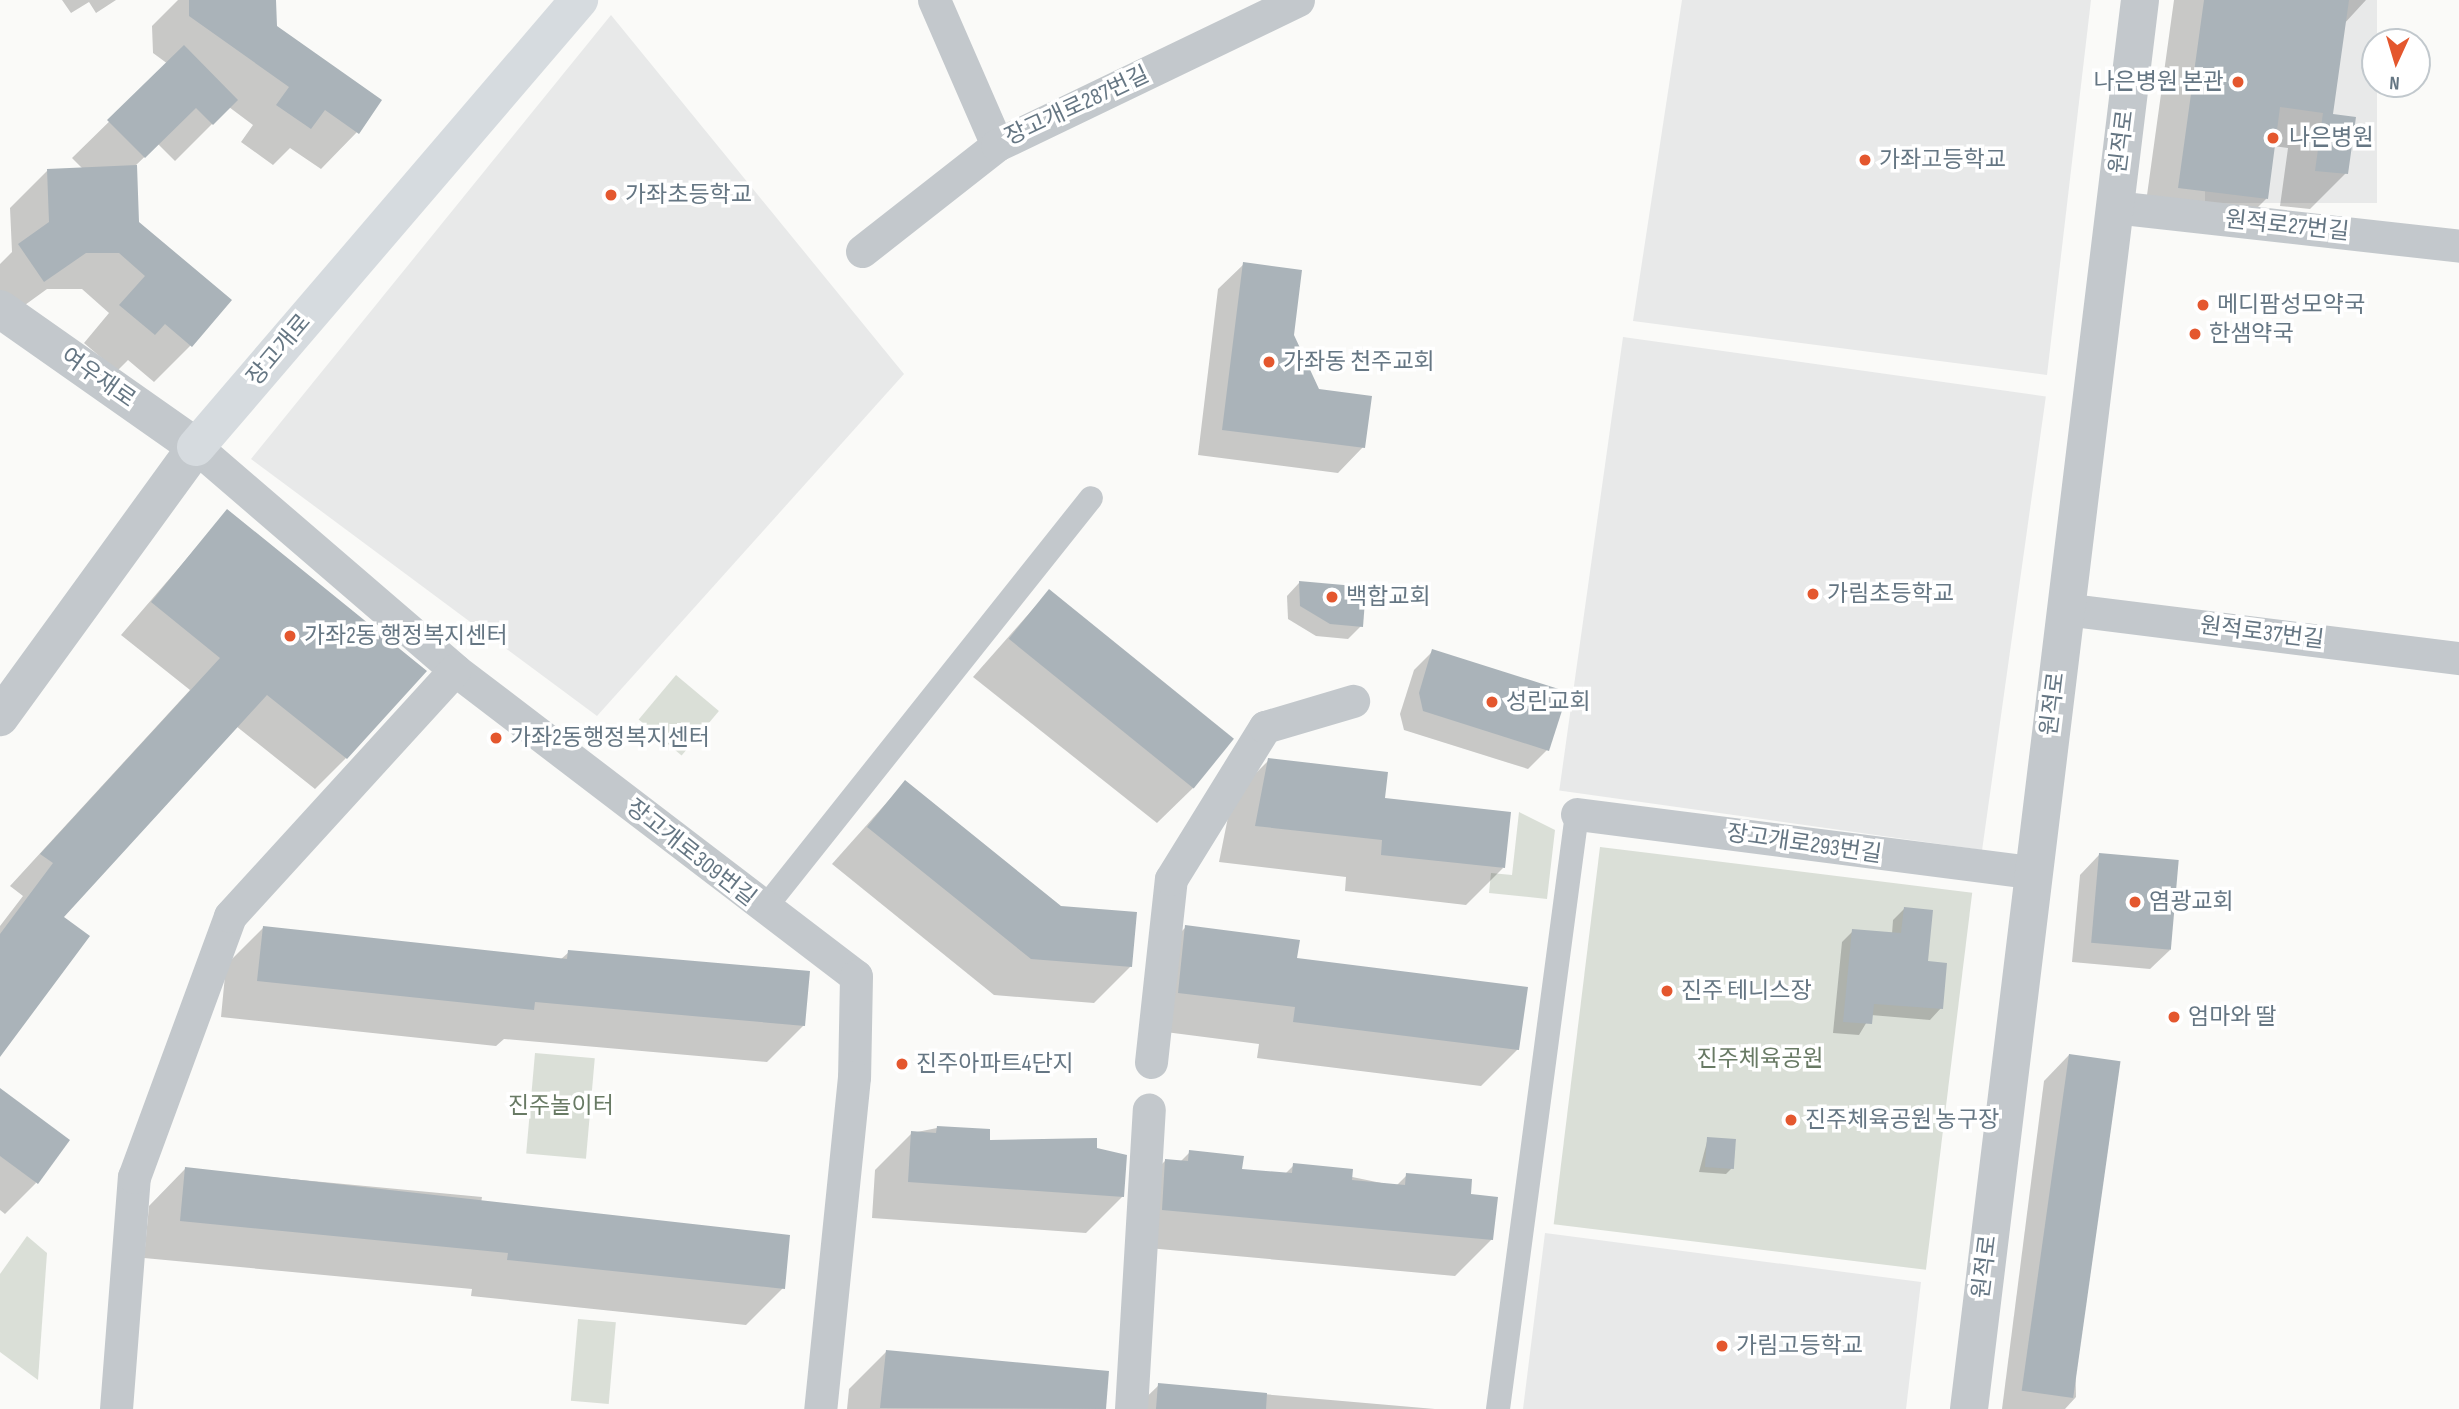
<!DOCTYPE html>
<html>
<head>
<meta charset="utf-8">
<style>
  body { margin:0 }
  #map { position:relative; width:2459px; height:1409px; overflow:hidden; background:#fafaf8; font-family:"Sofia Sans Condensed","Noto Sans KR",sans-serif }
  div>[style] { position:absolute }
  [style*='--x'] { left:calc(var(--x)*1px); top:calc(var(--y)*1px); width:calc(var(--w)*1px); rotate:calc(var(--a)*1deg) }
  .built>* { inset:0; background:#e8e9e9; transform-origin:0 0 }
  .green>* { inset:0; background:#dadfd7; transform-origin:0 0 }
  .shadow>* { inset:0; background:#0003 }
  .building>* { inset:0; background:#aab3b9; transform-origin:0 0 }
  .pedestrian>* { height:24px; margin:-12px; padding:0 12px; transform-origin:12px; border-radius:12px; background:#c3c8cc }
  .minor>* { height:33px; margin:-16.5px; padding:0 16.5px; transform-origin:16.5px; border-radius:16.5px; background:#c3c8cc }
  .tertiary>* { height:38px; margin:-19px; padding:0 19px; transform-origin:19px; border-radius:19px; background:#c3c8cc }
  .secondary>* { height:38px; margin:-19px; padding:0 19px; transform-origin:19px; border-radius:19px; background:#d6dbdf }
  .dots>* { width:19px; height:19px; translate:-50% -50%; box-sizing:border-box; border:4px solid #fff; border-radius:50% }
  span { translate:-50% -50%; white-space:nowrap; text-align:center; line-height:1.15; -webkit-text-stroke:7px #fff; paint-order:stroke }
  .poi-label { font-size:23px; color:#657683 }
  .right { translate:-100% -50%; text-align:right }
  .left { translate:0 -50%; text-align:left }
  .street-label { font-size:23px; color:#657683 }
  .park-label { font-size:23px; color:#687a64 }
  .north { position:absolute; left:2361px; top:28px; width:70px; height:70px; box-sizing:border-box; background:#fff; border:2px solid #c1c8cd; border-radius:50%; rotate:184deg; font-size:19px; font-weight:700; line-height:28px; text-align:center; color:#657683 }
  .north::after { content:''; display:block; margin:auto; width:24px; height:32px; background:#e4572e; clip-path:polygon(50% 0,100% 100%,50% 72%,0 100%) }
</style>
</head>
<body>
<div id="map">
  <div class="built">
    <div style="clip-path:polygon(1682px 0,2091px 0,2047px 375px,1633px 321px)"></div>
    <div style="left:2205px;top:0;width:172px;height:203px"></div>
    <div style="clip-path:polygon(611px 15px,904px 374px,597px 716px,251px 459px)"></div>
    <div style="left:1623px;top:337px;width:427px;height:458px;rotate:8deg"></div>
    <div style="clip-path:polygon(1545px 1233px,1921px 1282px,1906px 1409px,1523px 1409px)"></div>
  </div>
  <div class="green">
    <div style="left:676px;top:675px;width:56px;height:58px;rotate:40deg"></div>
    <div style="clip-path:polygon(1519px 812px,1555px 830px,1547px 899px,1489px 893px,1491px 873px,1512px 875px)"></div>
    <div style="left:1600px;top:847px;width:375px;height:380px;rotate:7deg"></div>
    <div style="left:535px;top:1053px;width:60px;height:101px;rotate:5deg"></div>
    <div style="clip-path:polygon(27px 1236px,47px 1253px,38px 1380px,0 1352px,0 1274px)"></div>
    <div style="left:578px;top:1319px;width:38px;height:82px;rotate:5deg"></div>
  </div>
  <div class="shadow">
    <div style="clip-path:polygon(62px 0,116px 0,96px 13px,89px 2px,71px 13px)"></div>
    <div style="clip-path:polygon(178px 0,274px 0,275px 27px,357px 132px,321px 169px,290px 148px,273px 165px,241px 142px,253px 125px,229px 107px,175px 161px,158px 144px,135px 166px,138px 223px,191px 345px,154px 382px,128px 360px,117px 371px,84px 343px,109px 313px,82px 289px,47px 289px,7px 318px,0 308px,0 264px,12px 252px,10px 208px,47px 171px,83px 169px,72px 158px,168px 64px,153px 53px,152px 26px)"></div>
    <div style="clip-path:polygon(2174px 0,2366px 0,2343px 25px,2331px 115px,2346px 173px,2310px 209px,2280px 206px,2288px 148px,2273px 146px,2266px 199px,2230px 235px,2143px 224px)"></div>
    <div style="clip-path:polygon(1244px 264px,1292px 335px,1318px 391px,1363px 447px,1338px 473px,1198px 455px,1218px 289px)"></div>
    <div style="clip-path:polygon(227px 512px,346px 758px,315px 789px,236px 726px,61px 917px,0 1054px,0 926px,23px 896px,10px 886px,190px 690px,121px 635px)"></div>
    <div style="clip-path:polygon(1299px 583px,1361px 626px,1348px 639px,1316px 636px,1288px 619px,1287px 596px)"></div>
    <div style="clip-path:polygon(1049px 591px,1194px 787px,1157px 823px,973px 677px)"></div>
    <div style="clip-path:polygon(1433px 651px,1547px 750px,1528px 769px,1404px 730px,1400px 714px,1414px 670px)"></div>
    <div style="clip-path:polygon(1269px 760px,1383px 799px,1503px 868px,1466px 905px,1345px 891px,1346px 877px,1219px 862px,1232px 797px)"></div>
    <div style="clip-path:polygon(905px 782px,1131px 966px,1094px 1003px,994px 995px,832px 864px)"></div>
    <div style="clip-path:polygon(2099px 855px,2170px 950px,2150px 969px,2072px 962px,2080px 875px)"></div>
    <div style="clip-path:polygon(1904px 909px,1941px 1008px,1930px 1020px,1871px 1015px,1859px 1035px,1833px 1033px,1842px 942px,1853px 931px,1892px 934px,1893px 920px)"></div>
    <div style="clip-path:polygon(1186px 927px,1295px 959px,1518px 1049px,1481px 1086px,1257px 1058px,1259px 1044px,1142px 1029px,1149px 964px)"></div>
    <div style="clip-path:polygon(263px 928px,560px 960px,569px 952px,804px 1025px,767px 1062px,504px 1039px,496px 1046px,221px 1017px,226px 965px)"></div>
    <div style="clip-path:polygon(2069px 1055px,2076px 1397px,2065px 1409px,2002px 1409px,2044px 1081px)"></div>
    <div style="clip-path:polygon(0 1091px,36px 1183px,5px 1214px,0 1210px)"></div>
    <div style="clip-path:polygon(937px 1128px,988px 1141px,1095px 1149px,1123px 1196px,1086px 1233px,872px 1218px,875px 1170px,912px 1133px)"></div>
    <div style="clip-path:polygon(1708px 1138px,1732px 1168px,1726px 1174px,1699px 1172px)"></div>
    <div style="clip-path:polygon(1190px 1152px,1241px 1170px,1285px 1174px,1294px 1165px,1396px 1186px,1407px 1175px,1492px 1239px,1455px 1276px,1126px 1246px,1129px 1197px,1166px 1160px,1180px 1162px)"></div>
    <div style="clip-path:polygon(185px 1169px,482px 1197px,481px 1203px,783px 1288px,746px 1325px,471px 1296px,472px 1289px,144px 1258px,149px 1206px)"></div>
    <div style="clip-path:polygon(886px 1352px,1107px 1372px,1104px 1409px,847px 1409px,849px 1389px)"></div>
    <div style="clip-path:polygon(1159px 1385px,1435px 1409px,1134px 1409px)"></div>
  </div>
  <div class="building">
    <div style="clip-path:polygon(189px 0,276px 0,277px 26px,382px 100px,359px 134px,325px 110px,311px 129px,276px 105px,289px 87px,189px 16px)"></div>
    <div style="clip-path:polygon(2204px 0,2349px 0,2333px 114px,2356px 117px,2348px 174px,2315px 171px,2323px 113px,2280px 107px,2268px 199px,2178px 188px)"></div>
    <div style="clip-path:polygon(184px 45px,238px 100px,213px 125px,196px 108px,145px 158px,107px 120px)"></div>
    <div style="clip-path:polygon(137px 165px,139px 222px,232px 300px,192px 347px,165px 324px,155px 335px,119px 305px,145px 276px,119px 253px,86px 253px,44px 282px,18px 244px,49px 222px,47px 169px)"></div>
    <div style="clip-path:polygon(1243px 262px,1302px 270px,1294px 335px,1319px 389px,1372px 396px,1365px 448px,1222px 430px)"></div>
    <div style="clip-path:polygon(227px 509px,427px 671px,347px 759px,267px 695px,64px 917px,90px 936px,0 1057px,0 934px,53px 863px,40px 854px,220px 658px,151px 602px)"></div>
    <div style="clip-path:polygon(1299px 581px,1366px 587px,1363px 627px,1330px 624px,1300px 606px)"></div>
    <div style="left:1049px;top:589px;width:238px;height:64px;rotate:39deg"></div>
    <div style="clip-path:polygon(1432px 649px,1568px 692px,1549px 751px,1423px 711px,1419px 693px)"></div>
    <div style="clip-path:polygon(1268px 758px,1388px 772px,1385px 798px,1511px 812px,1505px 868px,1381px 855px,1382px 840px,1255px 826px)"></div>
    <div style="clip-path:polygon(905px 780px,1061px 906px,1137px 912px,1132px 967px,1031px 959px,867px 827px)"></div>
    <div style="left:2099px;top:853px;width:80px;height:90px;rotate:5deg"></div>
    <div style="clip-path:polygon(1904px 907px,1933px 910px,1928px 961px,1947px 963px,1943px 1009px,1874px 1004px,1872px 1024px,1843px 1022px,1852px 929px,1901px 933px)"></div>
    <div style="clip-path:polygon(1185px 925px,1300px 940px,1297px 958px,1528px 987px,1519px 1050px,1293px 1022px,1295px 1007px,1178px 993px)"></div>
    <div style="clip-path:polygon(263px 926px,567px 959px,568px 950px,810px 971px,805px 1026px,535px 1002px,534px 1010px,257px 981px)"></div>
    <div style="left:2069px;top:1054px;width:52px;height:340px;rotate:8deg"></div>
    <div style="clip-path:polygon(0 1088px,70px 1140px,38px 1184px,0 1156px)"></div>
    <div style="clip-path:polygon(937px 1126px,990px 1129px,990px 1140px,1097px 1138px,1097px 1148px,1127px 1155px,1124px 1197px,908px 1182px,911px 1131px,936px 1133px)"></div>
    <div style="left:1707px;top:1137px;width:29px;height:30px;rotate:4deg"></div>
    <div style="clip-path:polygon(1189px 1150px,1244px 1156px,1242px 1169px,1292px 1173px,1293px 1163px,1353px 1169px,1352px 1180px,1405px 1185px,1406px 1173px,1472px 1179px,1471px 1194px,1498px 1197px,1493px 1240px,1162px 1210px,1165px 1159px,1188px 1161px)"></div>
    <div style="clip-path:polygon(185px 1167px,790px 1235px,785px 1289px,507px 1260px,508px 1253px,180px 1221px)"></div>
    <div style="clip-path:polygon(886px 1350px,1109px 1371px,1106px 1409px,880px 1408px)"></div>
    <div style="clip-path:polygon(1158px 1383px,1267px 1393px,1266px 1409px,1156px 1409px)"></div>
  </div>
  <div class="pedestrian">
    <div style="--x:764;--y:909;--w:525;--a:-51.49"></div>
    <div style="--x:1498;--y:1409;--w:600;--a:-82.44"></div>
  </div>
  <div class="minor">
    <div style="--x:934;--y:0;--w:158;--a:66.5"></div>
    <div style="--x:2114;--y:207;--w:347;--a:6.4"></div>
    <div style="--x:862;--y:251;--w:172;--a:-38.1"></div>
    <div style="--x:997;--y:145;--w:334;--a:-25.7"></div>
    <div style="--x:196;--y:447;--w:342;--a:40.7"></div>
    <div style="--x:455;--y:670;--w:504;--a:37.35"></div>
    <div style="--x:856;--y:976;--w:101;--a:91.1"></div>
    <div style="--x:854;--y:1077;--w:334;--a:95.8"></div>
    <div style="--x:2064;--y:609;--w:398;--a:7.1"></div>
    <div style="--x:1577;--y:814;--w:459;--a:7.3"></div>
    <div style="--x:1151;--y:1062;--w:184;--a:-83.8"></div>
    <div style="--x:1171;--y:879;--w:179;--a:-58.3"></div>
    <div style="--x:1265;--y:727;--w:92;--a:-16.5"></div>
    <div style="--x:116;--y:1409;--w:233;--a:-85.6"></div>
    <div style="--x:134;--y:1177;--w:278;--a:-69.8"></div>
    <div style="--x:230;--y:916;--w:333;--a:-47.6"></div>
    <div style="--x:1131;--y:1409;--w:300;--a:-86.6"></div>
  </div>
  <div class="tertiary">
    <div style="--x:0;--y:309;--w:240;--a:35.1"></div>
    <div style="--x:196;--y:447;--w:334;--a:126"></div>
    <div style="--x:1969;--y:1409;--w:1419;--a:-83.08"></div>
  </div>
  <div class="secondary">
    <div style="--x:196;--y:447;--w:589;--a:-49.41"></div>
  </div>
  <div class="dots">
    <div style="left:2238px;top:82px;background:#e4572e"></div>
    <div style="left:2273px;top:138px;background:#e4572e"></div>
    <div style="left:1865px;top:160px;background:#e4572e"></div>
    <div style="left:611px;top:195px;background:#e4572e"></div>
    <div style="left:2203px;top:305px;background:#e4572e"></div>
    <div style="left:2195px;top:334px;background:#e4572e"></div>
    <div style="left:1269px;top:362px;background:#e4572e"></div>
    <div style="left:1813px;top:594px;background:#e4572e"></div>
    <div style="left:1332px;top:597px;background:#e4572e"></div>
    <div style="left:290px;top:636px;background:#e4572e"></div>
    <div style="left:1492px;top:702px;background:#e4572e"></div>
    <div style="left:496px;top:738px;background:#e4572e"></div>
    <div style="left:2135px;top:902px;background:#e4572e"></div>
    <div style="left:1667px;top:991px;background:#e4572e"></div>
    <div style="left:2174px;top:1017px;background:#e4572e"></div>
    <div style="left:902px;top:1064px;background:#e4572e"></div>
    <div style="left:1791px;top:1120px;background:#e4572e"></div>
    <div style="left:1722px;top:1346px;background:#e4572e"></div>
  </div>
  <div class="poi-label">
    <span class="right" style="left:2224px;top:82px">나은병원 본관</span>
    <span class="left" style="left:2289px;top:138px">나은병원</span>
    <span class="left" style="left:1879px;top:160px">가좌고등학교</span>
    <span class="left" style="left:625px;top:195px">가좌초등학교</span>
    <span class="left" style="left:2217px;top:305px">메디팜성모약국</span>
    <span class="left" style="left:2209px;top:334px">한샘약국</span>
    <span class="left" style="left:1283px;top:362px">가좌동 천주교회</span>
    <span class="left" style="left:1827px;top:594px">가림초등학교</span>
    <span class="left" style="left:1346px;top:597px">백합교회</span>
    <span class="left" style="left:304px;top:636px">가좌2동 행정복지센터</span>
    <span class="left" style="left:1506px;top:702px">성린교회</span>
    <span class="left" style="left:510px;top:738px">가좌2동행정복지센터</span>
    <span class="left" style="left:2149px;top:902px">염광교회</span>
    <span class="left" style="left:1681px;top:991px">진주 테니스장</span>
    <span class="left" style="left:2188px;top:1017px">엄마와 딸</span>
    <span class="left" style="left:916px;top:1064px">진주아파트4단지</span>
    <span class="left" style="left:1805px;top:1120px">진주체육공원 농구장</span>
    <span class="left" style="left:1736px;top:1346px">가림고등학교</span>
  </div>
  <div class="street-label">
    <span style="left:1077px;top:106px;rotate:-25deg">장고개로287번길</span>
    <span style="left:2122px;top:142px;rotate:-83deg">원적로</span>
    <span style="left:2287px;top:226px;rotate:6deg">원적로27번길</span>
    <span style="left:279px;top:350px;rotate:-50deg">장고개로</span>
    <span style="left:98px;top:378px;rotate:35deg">여우재로</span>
    <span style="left:2262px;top:633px;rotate:7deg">원적로37번길</span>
    <span style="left:2053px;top:704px;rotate:-83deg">원적로</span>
    <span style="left:1804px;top:844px;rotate:8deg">장고개로293번길</span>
    <span style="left:691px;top:853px;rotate:38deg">장고개로309번길</span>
    <span style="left:1985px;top:1267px;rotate:-83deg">원적로</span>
  </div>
  <div class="park-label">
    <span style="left:1760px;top:1059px">진주체육공원</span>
    <span style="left:561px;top:1106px">진주놀이터</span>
  </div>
  <div class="north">N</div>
</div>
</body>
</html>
